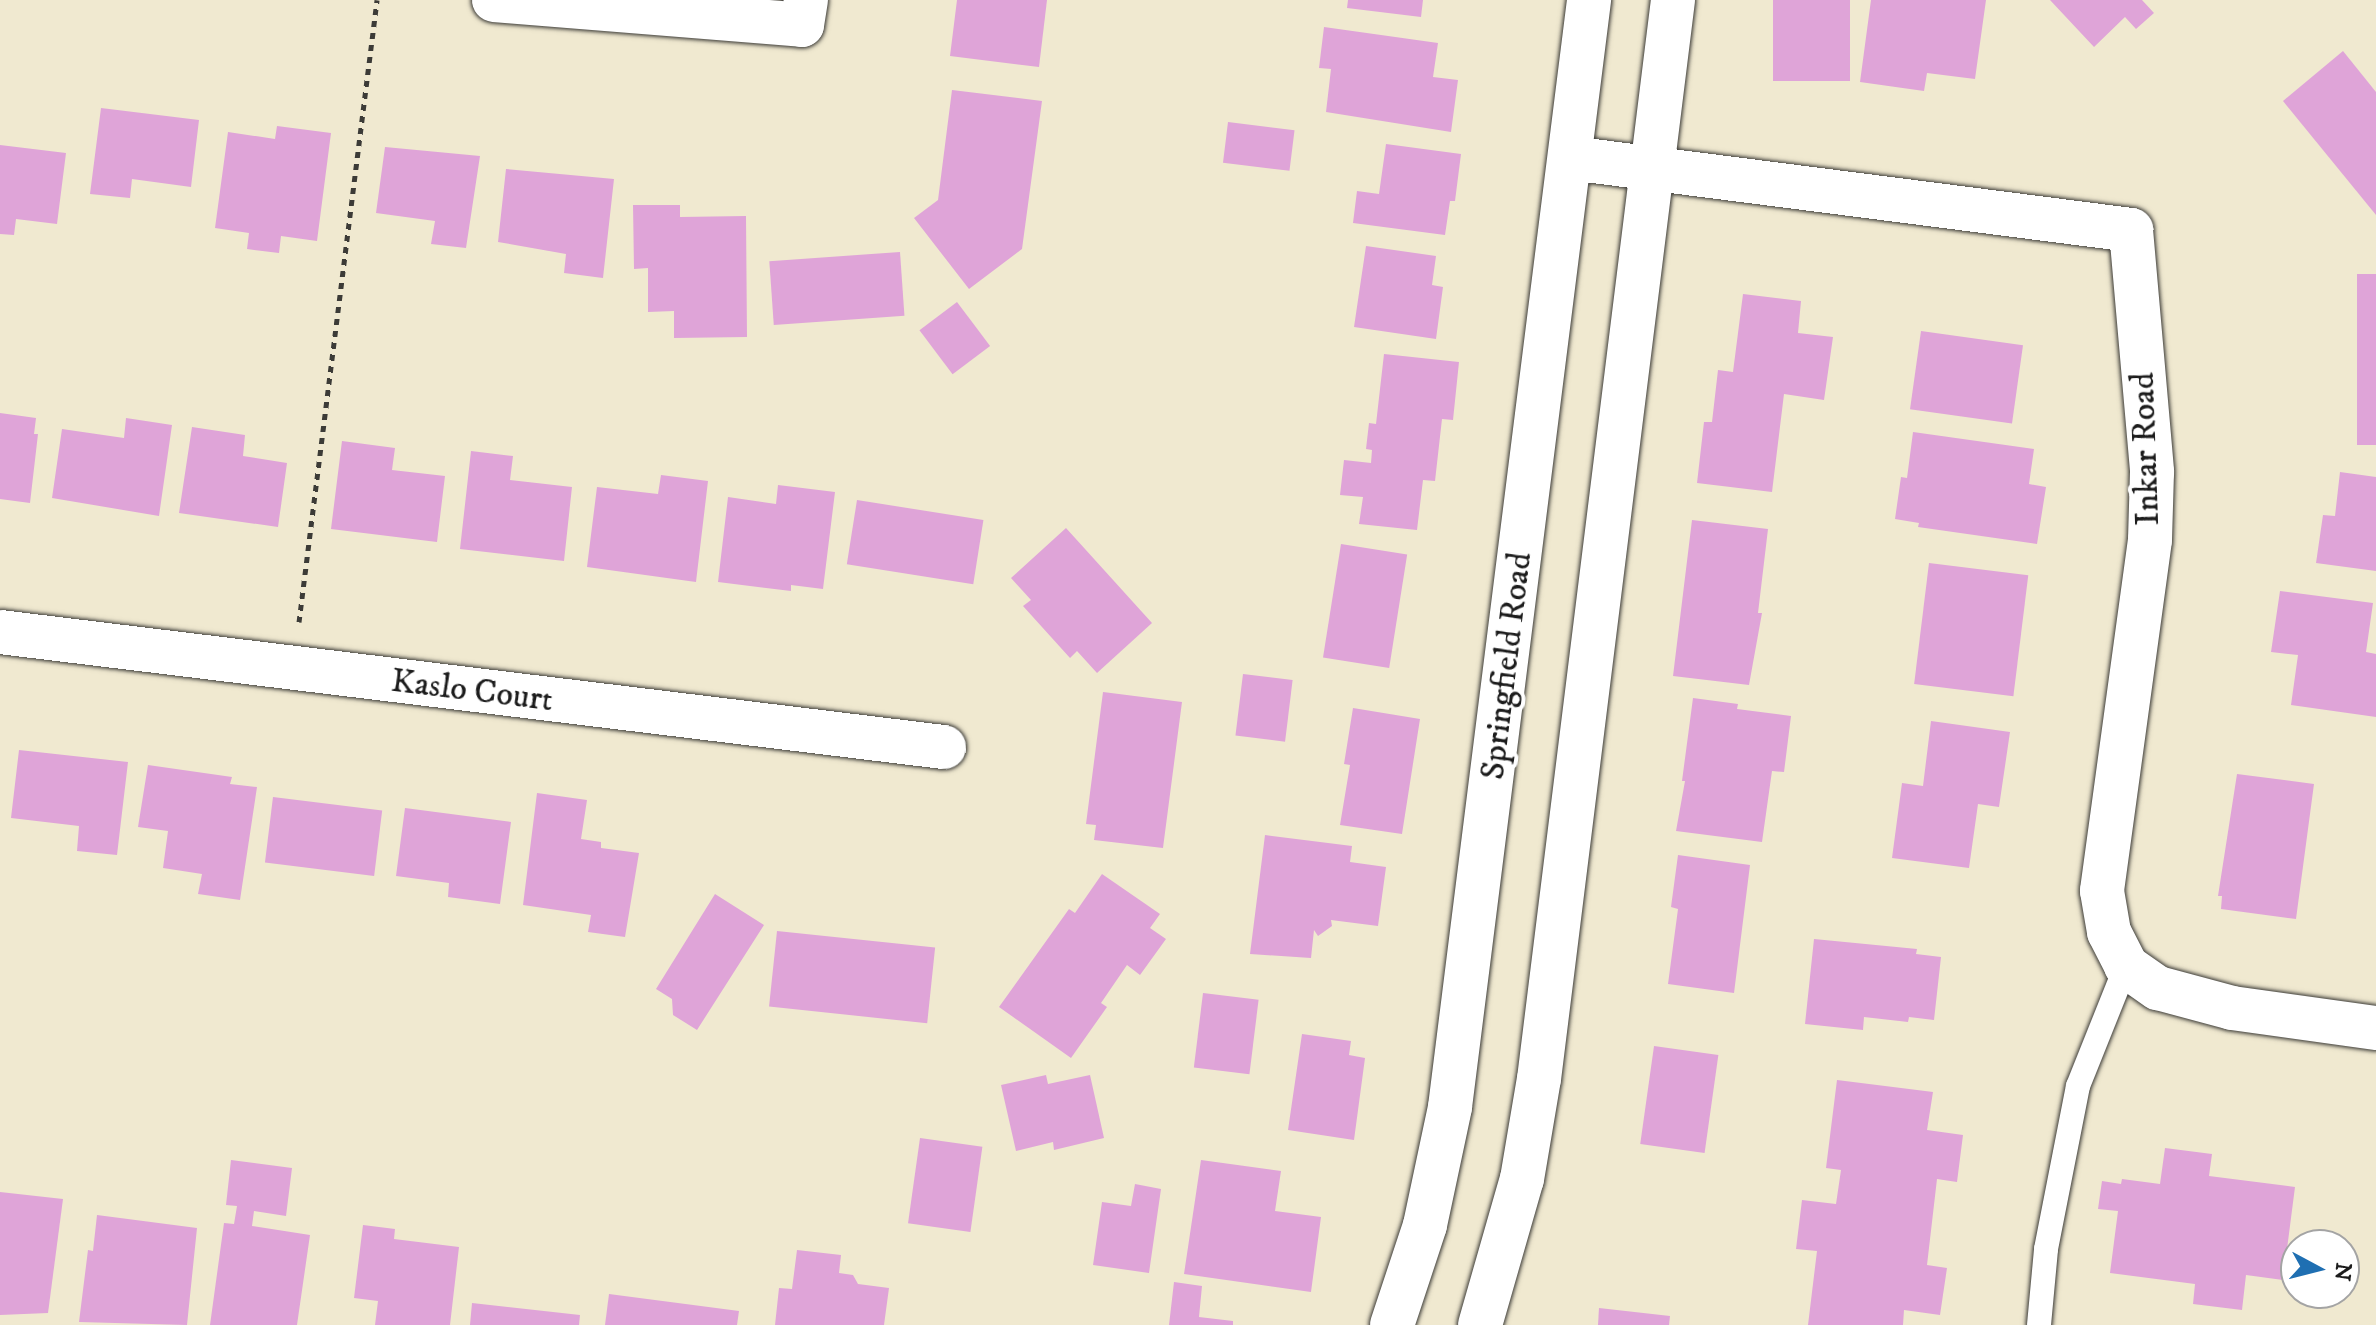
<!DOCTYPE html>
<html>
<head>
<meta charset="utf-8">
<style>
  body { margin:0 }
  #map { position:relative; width:2376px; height:1325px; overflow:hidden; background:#f0e9d0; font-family:"IM FELL DW Pica",serif }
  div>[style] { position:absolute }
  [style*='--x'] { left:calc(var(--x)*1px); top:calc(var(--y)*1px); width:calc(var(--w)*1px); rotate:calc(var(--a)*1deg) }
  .building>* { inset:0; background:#dfa4d8; transform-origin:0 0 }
  .path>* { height:5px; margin-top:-2.5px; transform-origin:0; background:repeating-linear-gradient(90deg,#3c3b37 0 6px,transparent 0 12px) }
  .roads { filter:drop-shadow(0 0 2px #3c3b37) drop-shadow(0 0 2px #3c3b37) }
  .lane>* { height:24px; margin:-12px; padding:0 12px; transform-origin:12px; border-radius:12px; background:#fff }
  .street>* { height:44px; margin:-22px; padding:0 22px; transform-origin:22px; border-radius:22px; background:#fff }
  .secondary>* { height:44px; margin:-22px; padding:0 22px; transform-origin:22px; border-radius:22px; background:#fff }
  span { translate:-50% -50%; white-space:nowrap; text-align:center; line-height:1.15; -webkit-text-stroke:8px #fff; paint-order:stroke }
  .street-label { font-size:34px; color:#1c1c1c }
  .north { position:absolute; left:2280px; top:1229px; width:80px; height:80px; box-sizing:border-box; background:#fff; border:2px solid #a4a4a4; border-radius:50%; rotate:97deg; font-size:22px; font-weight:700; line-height:32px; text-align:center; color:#1c1c1c }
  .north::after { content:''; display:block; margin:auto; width:28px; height:36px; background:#1f6fb2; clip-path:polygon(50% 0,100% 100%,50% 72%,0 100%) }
</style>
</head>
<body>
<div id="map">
  <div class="building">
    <div style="clip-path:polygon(957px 0,1047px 0,1039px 67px,950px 56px)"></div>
    <div style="clip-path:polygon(1348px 0,1423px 0,1421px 17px,1347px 8px)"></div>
    <div style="left:1773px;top:0;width:77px;height:81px"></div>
    <div style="clip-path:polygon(1871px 0,1986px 0,1975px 79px,1927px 73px,1924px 91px,1860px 82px)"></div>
    <div style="clip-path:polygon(2050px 0,2142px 0,2154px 13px,2136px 29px,2125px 17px,2094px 47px)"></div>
    <div style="clip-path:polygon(1324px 27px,1438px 43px,1433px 77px,1458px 80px,1451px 132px,1326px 112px,1331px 69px,1319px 68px)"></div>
    <div style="clip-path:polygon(2343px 51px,2376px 92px,2376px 215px,2283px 101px)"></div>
    <div style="clip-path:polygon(952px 90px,1042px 101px,1022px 249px,969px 289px,914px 218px,938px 200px)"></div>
    <div style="clip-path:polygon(101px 108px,199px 120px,191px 187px,132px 179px,130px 198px,90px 194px)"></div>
    <div style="left:1228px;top:122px;width:67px;height:41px;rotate:7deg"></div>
    <div style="clip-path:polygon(277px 126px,331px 133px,317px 241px,281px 236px,279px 253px,247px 249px,249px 233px,215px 228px,228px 132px,275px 139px)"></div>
    <div style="clip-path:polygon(1386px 144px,1461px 154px,1455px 201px,1450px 201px,1445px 235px,1353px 223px,1357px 191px,1379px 194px)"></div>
    <div style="clip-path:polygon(0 145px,66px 153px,57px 224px,16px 219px,14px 235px,0 234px)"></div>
    <div style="clip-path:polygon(385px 147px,480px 156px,466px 248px,431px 244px,435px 221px,376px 213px)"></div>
    <div style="clip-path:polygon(506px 169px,614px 179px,603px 278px,564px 273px,566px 254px,498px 242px)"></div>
    <div style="clip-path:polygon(633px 205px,680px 205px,680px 217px,746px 216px,747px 337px,674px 338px,674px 311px,648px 312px,648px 268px,634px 269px)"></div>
    <div style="clip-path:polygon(1366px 246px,1436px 256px,1432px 285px,1443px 287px,1436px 339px,1354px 327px)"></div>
    <div style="left:900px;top:252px;width:64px;height:131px;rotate:86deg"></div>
    <div style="left:2357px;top:274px;width:19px;height:171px"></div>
    <div style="clip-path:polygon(1743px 294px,1801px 301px,1798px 333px,1833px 337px,1824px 400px,1784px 394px,1772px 492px,1697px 483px,1704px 422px,1712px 422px,1718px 370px,1733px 372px)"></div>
    <div style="left:957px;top:302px;width:55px;height:47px;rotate:53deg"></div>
    <div style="left:1921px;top:331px;width:103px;height:79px;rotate:8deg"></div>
    <div style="clip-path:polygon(1384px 354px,1459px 362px,1453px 420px,1442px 419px,1435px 481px,1423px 480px,1417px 530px,1359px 524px,1363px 497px,1340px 495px,1344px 460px,1371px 463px,1372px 450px,1366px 449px,1369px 423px,1376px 424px)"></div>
    <div style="clip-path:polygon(0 413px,36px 418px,34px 434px,38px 434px,30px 503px,0 499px)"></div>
    <div style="clip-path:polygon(126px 418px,172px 425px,159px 516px,52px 498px,62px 429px,124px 438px)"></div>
    <div style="clip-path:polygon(192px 427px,245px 435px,243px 456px,287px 463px,278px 527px,179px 513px)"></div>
    <div style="clip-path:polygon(1913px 432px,2034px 449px,2029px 484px,2046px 487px,2037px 544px,1918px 527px,1919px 523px,1895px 519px,1901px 477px,1907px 478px)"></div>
    <div style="clip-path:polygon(342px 441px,395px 448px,392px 470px,445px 476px,437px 542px,331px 529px)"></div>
    <div style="clip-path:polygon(471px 451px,513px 456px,510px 480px,572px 487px,564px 561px,460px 549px)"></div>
    <div style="clip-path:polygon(2340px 472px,2376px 477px,2376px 571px,2316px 563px,2323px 515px,2335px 516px)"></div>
    <div style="clip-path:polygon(661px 475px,708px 481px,696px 582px,587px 567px,597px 487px,658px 494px)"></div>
    <div style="clip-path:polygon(778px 485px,835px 492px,823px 589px,791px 585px,791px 591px,718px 582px,728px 497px,776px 504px)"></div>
    <div style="left:857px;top:500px;width:128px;height:65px;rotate:9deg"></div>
    <div style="clip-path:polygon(1692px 520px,1768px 529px,1758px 613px,1762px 613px,1749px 685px,1673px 676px)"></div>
    <div style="clip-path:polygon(1066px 528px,1152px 623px,1097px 673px,1077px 651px,1070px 658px,1023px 606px,1031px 600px,1011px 578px)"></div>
    <div style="left:1341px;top:544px;width:67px;height:115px;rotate:9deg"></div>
    <div style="left:1929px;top:563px;width:100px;height:122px;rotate:7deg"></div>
    <div style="clip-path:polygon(2280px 591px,2373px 603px,2366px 652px,2376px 654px,2376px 717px,2291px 705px,2298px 655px,2271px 652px)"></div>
    <div style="left:1243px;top:674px;width:50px;height:62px;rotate:7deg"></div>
    <div style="clip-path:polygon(1103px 692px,1182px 702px,1163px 848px,1094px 840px,1096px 825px,1086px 824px)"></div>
    <div style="clip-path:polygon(1693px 698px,1738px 704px,1737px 709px,1791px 716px,1784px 772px,1772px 771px,1762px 842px,1676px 831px,1685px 781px,1682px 781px)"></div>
    <div style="clip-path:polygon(1353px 708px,1420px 719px,1402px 834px,1340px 825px,1350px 765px,1344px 764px)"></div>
    <div style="clip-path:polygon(1931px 721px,2010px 732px,1999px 807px,1978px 804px,1969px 868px,1892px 858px,1902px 783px,1923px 786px)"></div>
    <div style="clip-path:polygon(19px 750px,128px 762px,117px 855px,77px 851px,79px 826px,11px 818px)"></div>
    <div style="clip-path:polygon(148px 765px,232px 777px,230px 784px,257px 787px,240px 900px,198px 894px,202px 874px,163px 868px,168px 831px,138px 827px)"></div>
    <div style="clip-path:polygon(2237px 774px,2314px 784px,2296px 919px,2221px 909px,2222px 896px,2218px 896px)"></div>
    <div style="clip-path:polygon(537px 793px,587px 800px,581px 839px,601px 842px,601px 848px,639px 853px,625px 937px,588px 932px,591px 915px,523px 905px)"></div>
    <div style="left:273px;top:797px;width:110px;height:66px;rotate:7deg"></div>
    <div style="clip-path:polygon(405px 808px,511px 822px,500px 904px,448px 897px,449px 883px,396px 876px)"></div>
    <div style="clip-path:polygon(1265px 835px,1352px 846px,1350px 862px,1386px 867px,1378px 926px,1331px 920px,1332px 926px,1318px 936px,1314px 930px,1311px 958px,1250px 954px)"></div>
    <div style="clip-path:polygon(1678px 855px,1750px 865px,1734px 993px,1668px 984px,1678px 909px,1671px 907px)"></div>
    <div style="clip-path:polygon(1102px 874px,1160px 914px,1150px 928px,1166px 939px,1140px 975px,1127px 965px,1101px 1003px,1107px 1007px,1071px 1058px,999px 1007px,1069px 909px,1075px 913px)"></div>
    <div style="clip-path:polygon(715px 894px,764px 925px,697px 1030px,673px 1015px,672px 999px,656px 989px)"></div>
    <div style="left:777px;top:931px;width:159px;height:76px;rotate:6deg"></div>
    <div style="clip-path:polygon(1814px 939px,1917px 949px,1916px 954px,1941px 957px,1934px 1020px,1909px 1017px,1908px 1022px,1864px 1017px,1863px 1030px,1805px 1024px)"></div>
    <div style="left:1203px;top:993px;width:56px;height:75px;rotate:7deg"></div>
    <div style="clip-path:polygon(1302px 1034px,1351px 1041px,1349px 1055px,1365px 1058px,1354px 1140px,1288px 1130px)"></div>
    <div style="left:1654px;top:1046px;width:65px;height:99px;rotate:8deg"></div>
    <div style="clip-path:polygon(1046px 1075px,1048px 1084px,1090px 1075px,1104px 1138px,1054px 1150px,1053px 1142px,1016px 1151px,1001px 1085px)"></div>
    <div style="clip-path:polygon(1837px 1080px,1933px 1092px,1927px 1130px,1963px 1135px,1957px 1182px,1937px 1179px,1927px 1265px,1947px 1268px,1940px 1315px,1904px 1310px,1903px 1325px,1808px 1325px,1817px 1251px,1796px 1249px,1802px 1200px,1836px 1204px,1841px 1170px,1826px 1168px)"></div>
    <div style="left:920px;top:1138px;width:63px;height:86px;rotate:8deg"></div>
    <div style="clip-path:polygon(2165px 1148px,2212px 1154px,2209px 1176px,2295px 1187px,2283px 1280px,2246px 1275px,2242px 1310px,2193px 1304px,2195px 1284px,2110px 1273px,2118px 1211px,2098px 1209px,2102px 1181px,2121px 1184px,2122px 1179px,2160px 1184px)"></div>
    <div style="clip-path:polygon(231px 1160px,292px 1168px,286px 1216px,254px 1211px,252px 1226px,310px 1235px,297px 1325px,210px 1325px,224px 1223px,234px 1224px,237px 1206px,226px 1205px)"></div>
    <div style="clip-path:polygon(1201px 1160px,1281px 1171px,1275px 1211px,1321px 1217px,1311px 1292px,1184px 1274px)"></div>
    <div style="clip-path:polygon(1135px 1184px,1161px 1189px,1149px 1273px,1093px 1265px,1102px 1202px,1131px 1206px)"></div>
    <div style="clip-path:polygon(0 1192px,63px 1199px,48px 1313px,0 1315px)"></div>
    <div style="clip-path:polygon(97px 1215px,197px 1228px,187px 1325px,79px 1322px,88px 1250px,93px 1251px)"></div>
    <div style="clip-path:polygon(363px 1225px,395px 1229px,394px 1239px,459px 1247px,450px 1325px,375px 1325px,378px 1301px,354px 1298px)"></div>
    <div style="clip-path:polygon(797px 1250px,841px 1255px,839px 1273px,853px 1275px,858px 1284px,889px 1288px,884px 1325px,775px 1325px,779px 1288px,792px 1289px)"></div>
    <div style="clip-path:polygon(1174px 1282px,1202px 1286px,1199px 1317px,1233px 1321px,1233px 1325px,1169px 1325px)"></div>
    <div style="clip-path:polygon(609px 1294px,739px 1311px,737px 1325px,605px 1325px)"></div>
    <div style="clip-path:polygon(472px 1303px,580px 1315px,579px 1325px,470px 1325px)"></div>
    <div style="clip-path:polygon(1599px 1308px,1670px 1316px,1669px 1325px,1598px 1325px)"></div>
  </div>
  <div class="path">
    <div style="--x:299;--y:622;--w:627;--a:-82.85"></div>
  </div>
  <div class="roads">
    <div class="lane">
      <div style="--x:2039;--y:1325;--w:76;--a:-84.7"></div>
      <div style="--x:2046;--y:1249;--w:166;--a:-78.9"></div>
      <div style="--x:2078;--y:1086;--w:129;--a:-68.2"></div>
    </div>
    <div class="street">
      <div style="--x:494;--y:0;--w:309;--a:4.6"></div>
      <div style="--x:802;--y:25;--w:25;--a:-81"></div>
      <div style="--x:1570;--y:158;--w:566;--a:7.31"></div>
      <div style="--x:2131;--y:230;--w:243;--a:85"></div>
      <div style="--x:2152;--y:472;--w:68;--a:91.7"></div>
      <div style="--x:2150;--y:540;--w:354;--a:97.8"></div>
      <div style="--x:2102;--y:891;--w:42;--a:80.3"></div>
      <div style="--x:2109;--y:932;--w:38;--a:63"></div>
      <div style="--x:2126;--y:966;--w:39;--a:35"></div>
      <div style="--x:2158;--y:988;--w:77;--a:15.1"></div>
      <div style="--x:2232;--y:1008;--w:145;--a:7.9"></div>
      <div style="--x:0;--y:632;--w:951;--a:6.95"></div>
    </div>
    <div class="secondary">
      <div style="--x:1392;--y:1325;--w:105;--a:-71.7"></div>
      <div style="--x:1425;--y:1225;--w:121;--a:-78"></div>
      <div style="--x:1450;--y:1107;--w:1116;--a:-82.84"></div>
      <div style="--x:1480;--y:1325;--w:152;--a:-74"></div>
      <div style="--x:1522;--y:1179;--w:101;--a:-80.4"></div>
      <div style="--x:1539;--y:1079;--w:1087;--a:-82.92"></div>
    </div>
  </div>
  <div class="street-label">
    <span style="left:2146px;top:449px;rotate:-92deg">Inkar Road</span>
    <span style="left:1507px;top:666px;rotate:-83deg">Springfield Road</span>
    <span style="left:472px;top:691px;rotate:7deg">Kaslo Court</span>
  </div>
  <div class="north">N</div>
</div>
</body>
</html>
